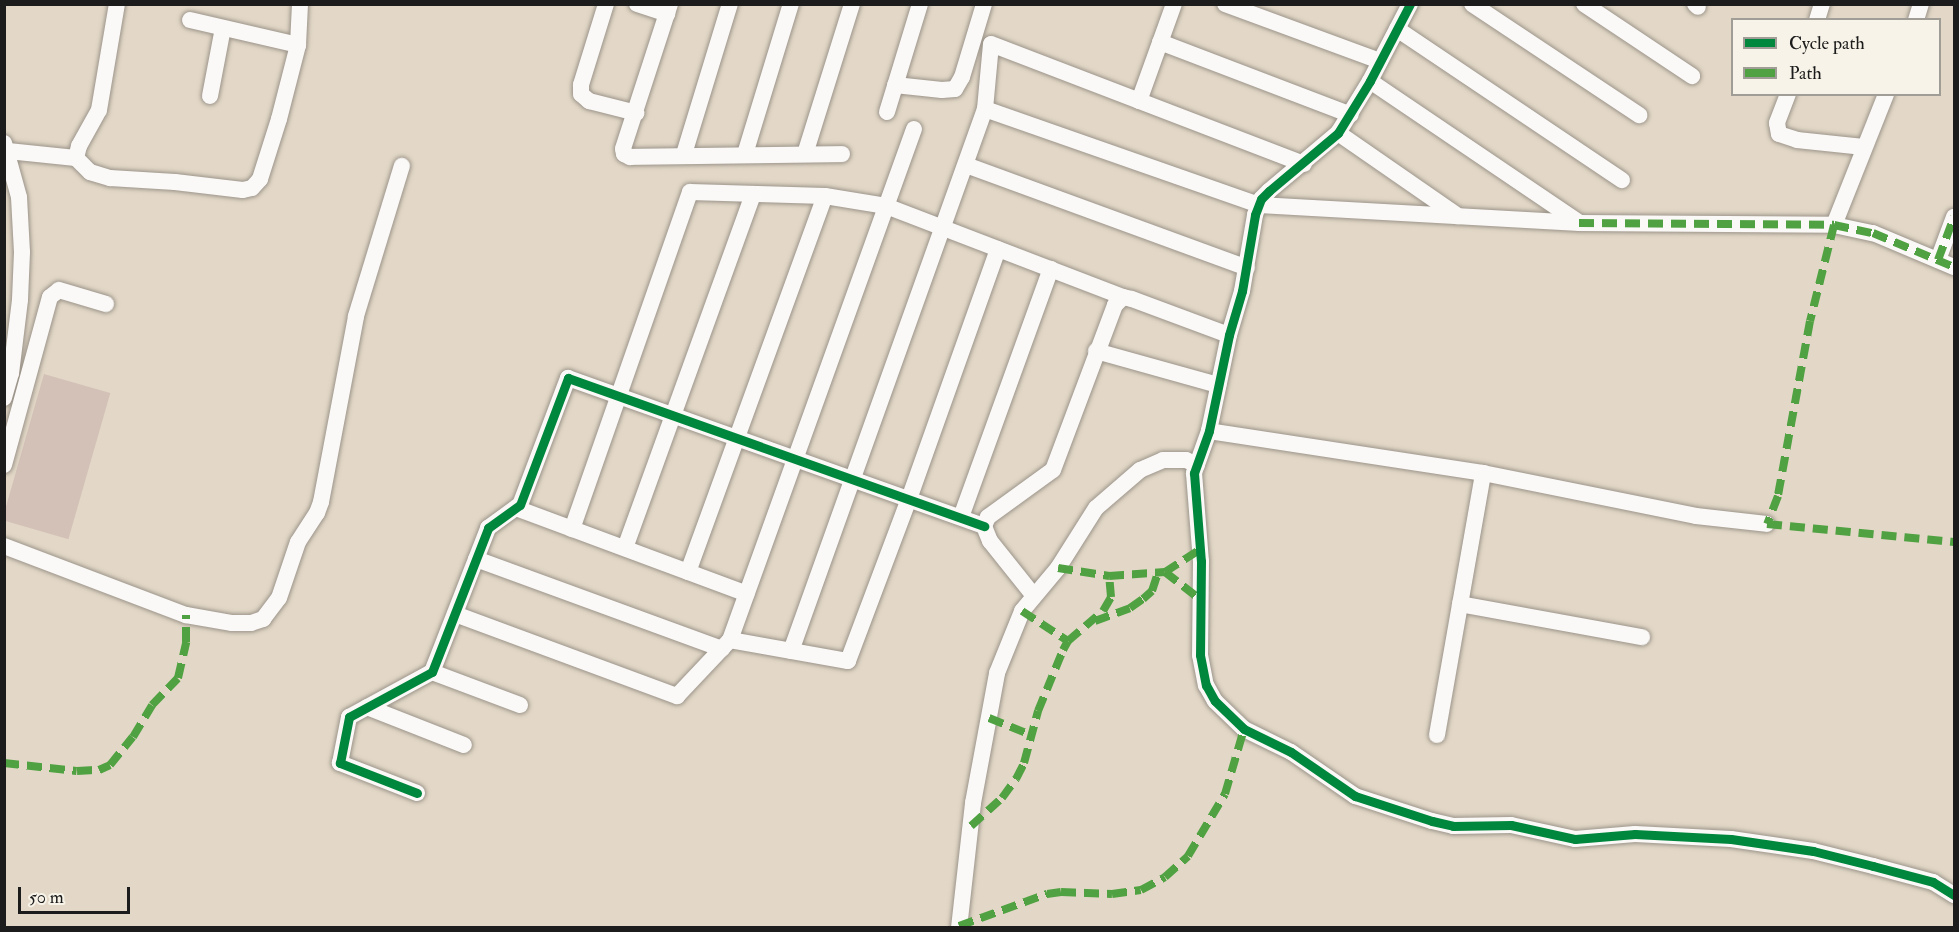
<!DOCTYPE html>
<html>
<head>
<meta charset="utf-8">
<style>
  body { margin:0 }
  #map { position:relative; width:1959px; height:932px; overflow:hidden; background:#e3d8c7; font-family:"IM FELL Double Pica",serif }
  div>[style] { position:absolute }
  [style*='--x'] { left:calc(var(--x)*1px); top:calc(var(--y)*1px); width:calc(var(--w)*1px); rotate:calc(var(--a)*1deg) }
  .building>* { inset:0; background:#d3c1b8; transform-origin:0 0 }
  .roads { filter:drop-shadow(0 0 2px #9b948a) drop-shadow(0 0 2px #9b948a) }
  .minor>* { height:16px; margin:-8px; padding:0 8px; transform-origin:8px; border-radius:8px; background:#fbf9f7 }
  .quiet>* { height:8px; margin-top:-4px; transform-origin:0; background:repeating-linear-gradient(90deg,#4fa141 0 15px,transparent 0 23px) }
  .cycleway>* { height:9px; margin:-4.5px; padding:0 4.5px; transform-origin:4.5px; border-radius:4.5px; background:#00873e }
  span { translate:-50% -50%; white-space:nowrap; text-align:center; line-height:1.15; -webkit-text-stroke:6px #f7f3e8; paint-order:stroke }
  .frame { position:absolute; inset:0; border:6px solid #1c1c1c; pointer-events:none }
  .legend { position:absolute; left:1731px; top:18px; width:210px; height:78px; box-sizing:border-box; background:#f7f3e8; border:2px solid #9f9d96; margin:0; padding:8px 10px; list-style:none; font-size:18px; color:#1c1c1c }
  .legend li { display:flex; align-items:center; gap:12px; height:30px }
  .legend b { width:30px; border:2px solid #9f9d96 }
  .scale { position:absolute; left:18px; top:887px; width:112px; height:27px; box-sizing:border-box; border:3px solid #1c1c1c; border-top:0; padding-left:8px; font-size:18px; line-height:21px; white-space:nowrap; color:#1c1c1c; -webkit-text-stroke:4px #f7f3e8; paint-order:stroke }
</style>
</head>
<body>
<div id="map">
  <div class="building">
    <div style="left:44px;top:374px;width:69px;height:152px;rotate:16deg"></div>
  </div>
  <div class="roads">
    <div class="minor">
      <div style="--x:606;--y:4;--w:85;--a:107.2"></div>
      <div style="--x:581;--y:85;--w:9;--a:90"></div>
      <div style="--x:581;--y:94;--w:11;--a:41"></div>
      <div style="--x:589;--y:101;--w:49;--a:14.3"></div>
      <div style="--x:637;--y:4;--w:32;--a:18"></div>
      <div style="--x:670;--y:4;--w:152;--a:108"></div>
      <div style="--x:623;--y:149;--w:5;--a:79"></div>
      <div style="--x:624;--y:154;--w:7;--a:27"></div>
      <div style="--x:630;--y:157;--w:212;--a:-0.8"></div>
      <div style="--x:1225;--y:4;--w:165;--a:20.2"></div>
      <div style="--x:1410;--y:4;--w:87;--a:117.5"></div>
      <div style="--x:1370;--y:81;--w:61;--a:121.6"></div>
      <div style="--x:1338;--y:133;--w:90;--a:140"></div>
      <div style="--x:1269;--y:191;--w:11;--a:135"></div>
      <div style="--x:1261;--y:199;--w:17;--a:111"></div>
      <div style="--x:1255;--y:215;--w:77;--a:99.7"></div>
      <div style="--x:1242;--y:291;--w:46;--a:106.5"></div>
      <div style="--x:1229;--y:335;--w:98;--a:101.8"></div>
      <div style="--x:1209;--y:431;--w:45;--a:109.7"></div>
      <div style="--x:1194;--y:473;--w:88;--a:85.5"></div>
      <div style="--x:1201;--y:561;--w:94;--a:90.6"></div>
      <div style="--x:1200;--y:655;--w:31;--a:79"></div>
      <div style="--x:1206;--y:685;--w:18;--a:61"></div>
      <div style="--x:1215;--y:701;--w:40;--a:44"></div>
      <div style="--x:1244;--y:729;--w:52;--a:26.1"></div>
      <div style="--x:1291;--y:752;--w:78;--a:34.5"></div>
      <div style="--x:1355;--y:796;--w:81;--a:18"></div>
      <div style="--x:1432;--y:821;--w:22;--a:13"></div>
      <div style="--x:1453;--y:826;--w:58;--a:-1"></div>
      <div style="--x:1511;--y:825;--w:66;--a:12.3"></div>
      <div style="--x:1575;--y:839;--w:60;--a:-4.8"></div>
      <div style="--x:1635;--y:834;--w:96;--a:3"></div>
      <div style="--x:1731;--y:839;--w:83;--a:8.3"></div>
      <div style="--x:1813;--y:851;--w:62;--a:14"></div>
      <div style="--x:1873;--y:866;--w:62;--a:14.9"></div>
      <div style="--x:1933;--y:882;--w:25;--a:32"></div>
      <div style="--x:1472;--y:4;--w:201;--a:33.6"></div>
      <div style="--x:1584;--y:4;--w:130;--a:33.7"></div>
      <div style="--x:1695;--y:4;--w:4;--a:45"></div>
      <div style="--x:190;--y:20;--w:111;--a:13"></div>
      <div style="--x:1817;--y:20;--w:17;--a:-73"></div>
      <div style="--x:1916;--y:20;--w:17;--a:-73"></div>
      <div style="--x:1397;--y:29;--w:271;--a:33.9"></div>
      <div style="--x:1160;--y:42;--w:204;--a:20.9"></div>
      <div style="--x:1370;--y:81;--w:251;--a:34.1"></div>
      <div style="--x:895;--y:85;--w:47;--a:6.1"></div>
      <div style="--x:942;--y:90;--w:13;--a:-4"></div>
      <div style="--x:955;--y:89;--w:14;--a:-60"></div>
      <div style="--x:962;--y:77;--w:76;--a:-73.2"></div>
      <div style="--x:1788;--y:94;--w:31;--a:111"></div>
      <div style="--x:1777;--y:123;--w:11;--a:80"></div>
      <div style="--x:1779;--y:134;--w:19;--a:18"></div>
      <div style="--x:1797;--y:140;--w:67;--a:6"></div>
      <div style="--x:210;--y:96;--w:69;--a:-79.2"></div>
      <div style="--x:1139;--y:101;--w:103;--a:-70.2"></div>
      <div style="--x:985;--y:109;--w:290;--a:19.3"></div>
      <div style="--x:1259;--y:205;--w:321;--a:3.2"></div>
      <div style="--x:1579;--y:223;--w:255;--a:0.4"></div>
      <div style="--x:1834;--y:225;--w:40;--a:12"></div>
      <div style="--x:1873;--y:233;--w:88;--a:22.8"></div>
      <div style="--x:887;--y:112;--w:113;--a:-73"></div>
      <div style="--x:1338;--y:133;--w:146;--a:34.7"></div>
      <div style="--x:4;--y:143;--w:56;--a:74.5"></div>
      <div style="--x:19;--y:197;--w:55;--a:86.9"></div>
      <div style="--x:22;--y:252;--w:48;--a:92.4"></div>
      <div style="--x:20;--y:300;--w:74;--a:97"></div>
      <div style="--x:11;--y:373;--w:26;--a:106"></div>
      <div style="--x:8;--y:151;--w:68;--a:5.9"></div>
      <div style="--x:76;--y:158;--w:20;--a:45"></div>
      <div style="--x:90;--y:172;--w:21;--a:17"></div>
      <div style="--x:110;--y:178;--w:65;--a:3.5"></div>
      <div style="--x:175;--y:182;--w:68;--a:6.7"></div>
      <div style="--x:243;--y:190;--w:9;--a:-13"></div>
      <div style="--x:252;--y:188;--w:12;--a:-48"></div>
      <div style="--x:260;--y:179;--w:63;--a:-72.4"></div>
      <div style="--x:279;--y:119;--w:76;--a:-75.6"></div>
      <div style="--x:298;--y:45;--w:41;--a:-87.2"></div>
      <div style="--x:684;--y:154;--w:157;--a:-73"></div>
      <div style="--x:745;--y:154;--w:157;--a:-73"></div>
      <div style="--x:805;--y:154;--w:157;--a:-72.6"></div>
      <div style="--x:76;--y:158;--w:12;--a:-76"></div>
      <div style="--x:79;--y:146;--w:41;--a:-60.9"></div>
      <div style="--x:99;--y:110;--w:108;--a:-80.4"></div>
      <div style="--x:966;--y:165;--w:299;--a:20.1"></div>
      <div style="--x:1834;--y:225;--w:141;--a:-68.3"></div>
      <div style="--x:1938;--y:260;--w:46;--a:-69.6"></div>
      <div style="--x:1096;--y:351;--w:127;--a:15.6"></div>
      <div style="--x:1209;--y:431;--w:277;--a:8.7"></div>
      <div style="--x:1483;--y:473;--w:217;--a:11.4"></div>
      <div style="--x:1696;--y:516;--w:71;--a:6.4"></div>
      <div style="--x:4;--y:465;--w:174;--a:-74.7"></div>
      <div style="--x:50;--y:297;--w:11;--a:-38"></div>
      <div style="--x:59;--y:290;--w:49;--a:16.6"></div>
      <div style="--x:516;--y:508;--w:246;--a:20.4"></div>
      <div style="--x:961;--y:517;--w:264;--a:-70.1"></div>
      <div style="--x:572;--y:529;--w:357;--a:-70.7"></div>
      <div style="--x:690;--y:192;--w:135;--a:1.7"></div>
      <div style="--x:825;--y:196;--w:62;--a:9.3"></div>
      <div style="--x:886;--y:206;--w:254;--a:21"></div>
      <div style="--x:4;--y:546;--w:195;--a:20.8"></div>
      <div style="--x:186;--y:615;--w:47;--a:9.9"></div>
      <div style="--x:232;--y:623;--w:19;--a:0"></div>
      <div style="--x:251;--y:623;--w:13;--a:-18"></div>
      <div style="--x:263;--y:619;--w:26;--a:-53"></div>
      <div style="--x:279;--y:598;--w:59;--a:-71.3"></div>
      <div style="--x:298;--y:542;--w:35;--a:-57"></div>
      <div style="--x:317;--y:513;--w:12;--a:-70"></div>
      <div style="--x:321;--y:502;--w:189;--a:-79.3"></div>
      <div style="--x:356;--y:316;--w:157;--a:-73"></div>
      <div style="--x:625;--y:548;--w:376;--a:-70.1"></div>
      <div style="--x:476;--y:559;--w:262;--a:20.1"></div>
      <div style="--x:688;--y:572;--w:400;--a:-70"></div>
      <div style="--x:1034;--y:596;--w:70;--a:-128.7"></div>
      <div style="--x:990;--y:541;--w:16;--a:-112"></div>
      <div style="--x:984;--y:526;--w:10;--a:-66"></div>
      <div style="--x:988;--y:517;--w:80;--a:-35.9"></div>
      <div style="--x:1053;--y:470;--w:176;--a:-69.4"></div>
      <div style="--x:1115;--y:305;--w:11;--a:-45"></div>
      <div style="--x:1123;--y:297;--w:9;--a:13"></div>
      <div style="--x:1132;--y:299;--w:103;--a:20.4"></div>
      <div style="--x:1460;--y:604;--w:185;--a:10.3"></div>
      <div style="--x:455;--y:614;--w:237;--a:20.3"></div>
      <div style="--x:677;--y:696;--w:77;--a:-46.6"></div>
      <div style="--x:730;--y:640;--w:543;--a:-70.2"></div>
      <div style="--x:730;--y:640;--w:120;--a:10.1"></div>
      <div style="--x:848;--y:661;--w:173;--a:-69.4"></div>
      <div style="--x:909;--y:499;--w:265;--a:-70.4"></div>
      <div style="--x:791;--y:651;--w:576;--a:-70.31"></div>
      <div style="--x:985;--y:109;--w:65;--a:-84.7"></div>
      <div style="--x:991;--y:44;--w:335;--a:21"></div>
      <div style="--x:432;--y:672;--w:94;--a:20.6"></div>
      <div style="--x:367;--y:707;--w:104;--a:21.4"></div>
      <div style="--x:1437;--y:735;--w:266;--a:-80"></div>
      <div style="--x:417;--y:793;--w:83;--a:-158.7"></div>
      <div style="--x:340;--y:763;--w:47;--a:-78.9"></div>
      <div style="--x:349;--y:717;--w:94;--a:-28.5"></div>
      <div style="--x:432;--y:672;--w:155;--a:-68.7"></div>
      <div style="--x:488;--y:528;--w:39;--a:-36"></div>
      <div style="--x:520;--y:505;--w:136;--a:-69.3"></div>
      <div style="--x:568;--y:378;--w:442;--a:19.6"></div>
      <div style="--x:959;--y:928;--w:126;--a:-83.6"></div>
      <div style="--x:973;--y:803;--w:132;--a:-79.5"></div>
      <div style="--x:997;--y:673;--w:67;--a:-68"></div>
      <div style="--x:1022;--y:611;--w:56;--a:-50.1"></div>
      <div style="--x:1058;--y:568;--w:71;--a:-57.7"></div>
      <div style="--x:1096;--y:508;--w:58;--a:-40.8"></div>
      <div style="--x:1140;--y:470;--w:25;--a:-23"></div>
      <div style="--x:1163;--y:460;--w:23;--a:0"></div>
      <div style="--x:1186;--y:460;--w:12;--a:24"></div>
    </div>
  </div>
  <div class="quiet">
    <div style="--x:1579;--y:223;--w:255;--a:0.4"></div>
    <div style="--x:1834;--y:225;--w:40;--a:12"></div>
    <div style="--x:1873;--y:233;--w:88;--a:22.8"></div>
    <div style="--x:1834;--y:225;--w:99;--a:104"></div>
    <div style="--x:1810;--y:321;--w:178;--a:100.4"></div>
    <div style="--x:1778;--y:496;--w:30;--a:111"></div>
    <div style="--x:1767;--y:524;--w:188;--a:5.5"></div>
    <div style="--x:1938;--y:260;--w:46;--a:-69.6"></div>
    <div style="--x:1058;--y:568;--w:52;--a:8.9"></div>
    <div style="--x:1109;--y:576;--w:56;--a:-4.1"></div>
    <div style="--x:1165;--y:572;--w:40;--a:-32.9"></div>
    <div style="--x:1165;--y:572;--w:46;--a:37.9"></div>
    <div style="--x:1022;--y:611;--w:55;--a:33.1"></div>
    <div style="--x:1095;--y:621;--w:37;--a:-20"></div>
    <div style="--x:1130;--y:608;--w:16;--a:-35"></div>
    <div style="--x:1143;--y:599;--w:12;--a:-42"></div>
    <div style="--x:1152;--y:591;--w:20;--a:-72"></div>
    <div style="--x:989;--y:718;--w:45;--a:22"></div>
    <div style="--x:4;--y:763;--w:73;--a:6.3"></div>
    <div style="--x:77;--y:771;--w:22;--a:-3"></div>
    <div style="--x:99;--y:770;--w:12;--a:-24"></div>
    <div style="--x:110;--y:765;--w:36;--a:-51"></div>
    <div style="--x:133;--y:737;--w:37;--a:-59"></div>
    <div style="--x:152;--y:705;--w:37;--a:-46"></div>
    <div style="--x:178;--y:678;--w:37;--a:-77"></div>
    <div style="--x:186;--y:642;--w:27;--a:-90"></div>
    <div style="--x:971;--y:826;--w:42;--a:-42.1"></div>
    <div style="--x:1002;--y:798;--w:24;--a:-54"></div>
    <div style="--x:1016;--y:779;--w:18;--a:-63"></div>
    <div style="--x:1024;--y:763;--w:54;--a:-74.9"></div>
    <div style="--x:1038;--y:711;--w:66;--a:-67.7"></div>
    <div style="--x:1063;--y:650;--w:10;--a:-61"></div>
    <div style="--x:1068;--y:641;--w:46;--a:-40.6"></div>
    <div style="--x:1103;--y:611;--w:16;--a:-60"></div>
    <div style="--x:1111;--y:597;--w:21;--a:-95"></div>
    <div style="--x:959;--y:926;--w:94;--a:-20"></div>
    <div style="--x:1047;--y:894;--w:14;--a:-8"></div>
    <div style="--x:1061;--y:892;--w:51;--a:2.2"></div>
    <div style="--x:1112;--y:894;--w:29;--a:-8"></div>
    <div style="--x:1141;--y:890;--w:27;--a:-28"></div>
    <div style="--x:1165;--y:877;--w:31;--a:-42"></div>
    <div style="--x:1188;--y:856;--w:72;--a:-59.2"></div>
    <div style="--x:1225;--y:794;--w:68;--a:-73.7"></div>
  </div>
  <div class="cycleway">
    <div style="--x:1410;--y:4;--w:87;--a:117.5"></div>
    <div style="--x:1370;--y:81;--w:61;--a:121.6"></div>
    <div style="--x:1338;--y:133;--w:90;--a:140"></div>
    <div style="--x:1269;--y:191;--w:11;--a:135"></div>
    <div style="--x:1261;--y:199;--w:17;--a:111"></div>
    <div style="--x:1255;--y:215;--w:77;--a:99.7"></div>
    <div style="--x:1242;--y:291;--w:46;--a:106.5"></div>
    <div style="--x:1229;--y:335;--w:98;--a:101.8"></div>
    <div style="--x:1209;--y:431;--w:45;--a:109.7"></div>
    <div style="--x:1194;--y:473;--w:88;--a:85.5"></div>
    <div style="--x:1201;--y:561;--w:94;--a:90.6"></div>
    <div style="--x:1200;--y:655;--w:31;--a:79"></div>
    <div style="--x:1206;--y:685;--w:18;--a:61"></div>
    <div style="--x:1215;--y:701;--w:40;--a:44"></div>
    <div style="--x:1244;--y:729;--w:52;--a:26.1"></div>
    <div style="--x:1291;--y:752;--w:78;--a:34.5"></div>
    <div style="--x:1355;--y:796;--w:81;--a:18"></div>
    <div style="--x:1432;--y:821;--w:22;--a:13"></div>
    <div style="--x:1453;--y:826;--w:58;--a:-1"></div>
    <div style="--x:1511;--y:825;--w:66;--a:12.3"></div>
    <div style="--x:1575;--y:839;--w:60;--a:-4.8"></div>
    <div style="--x:1635;--y:834;--w:96;--a:3"></div>
    <div style="--x:1731;--y:839;--w:83;--a:8.3"></div>
    <div style="--x:1813;--y:851;--w:62;--a:14"></div>
    <div style="--x:1873;--y:866;--w:62;--a:14.9"></div>
    <div style="--x:1933;--y:882;--w:25;--a:32"></div>
    <div style="--x:417;--y:793;--w:83;--a:-158.7"></div>
    <div style="--x:340;--y:763;--w:47;--a:-78.9"></div>
    <div style="--x:349;--y:717;--w:94;--a:-28.5"></div>
    <div style="--x:432;--y:672;--w:155;--a:-68.7"></div>
    <div style="--x:488;--y:528;--w:39;--a:-36"></div>
    <div style="--x:520;--y:505;--w:136;--a:-69.3"></div>
    <div style="--x:568;--y:378;--w:442;--a:19.6"></div>
  </div>
  <div class="frame"></div>
  <ul class="legend">
  <li><b style="height:8px;background:#00873e"></b>Cycle path</li>
  <li><b style="height:8px;background:#4fa141"></b>Path</li>
  </ul>
  <div class="scale">50 m</div>
</div>
</body>
</html>
